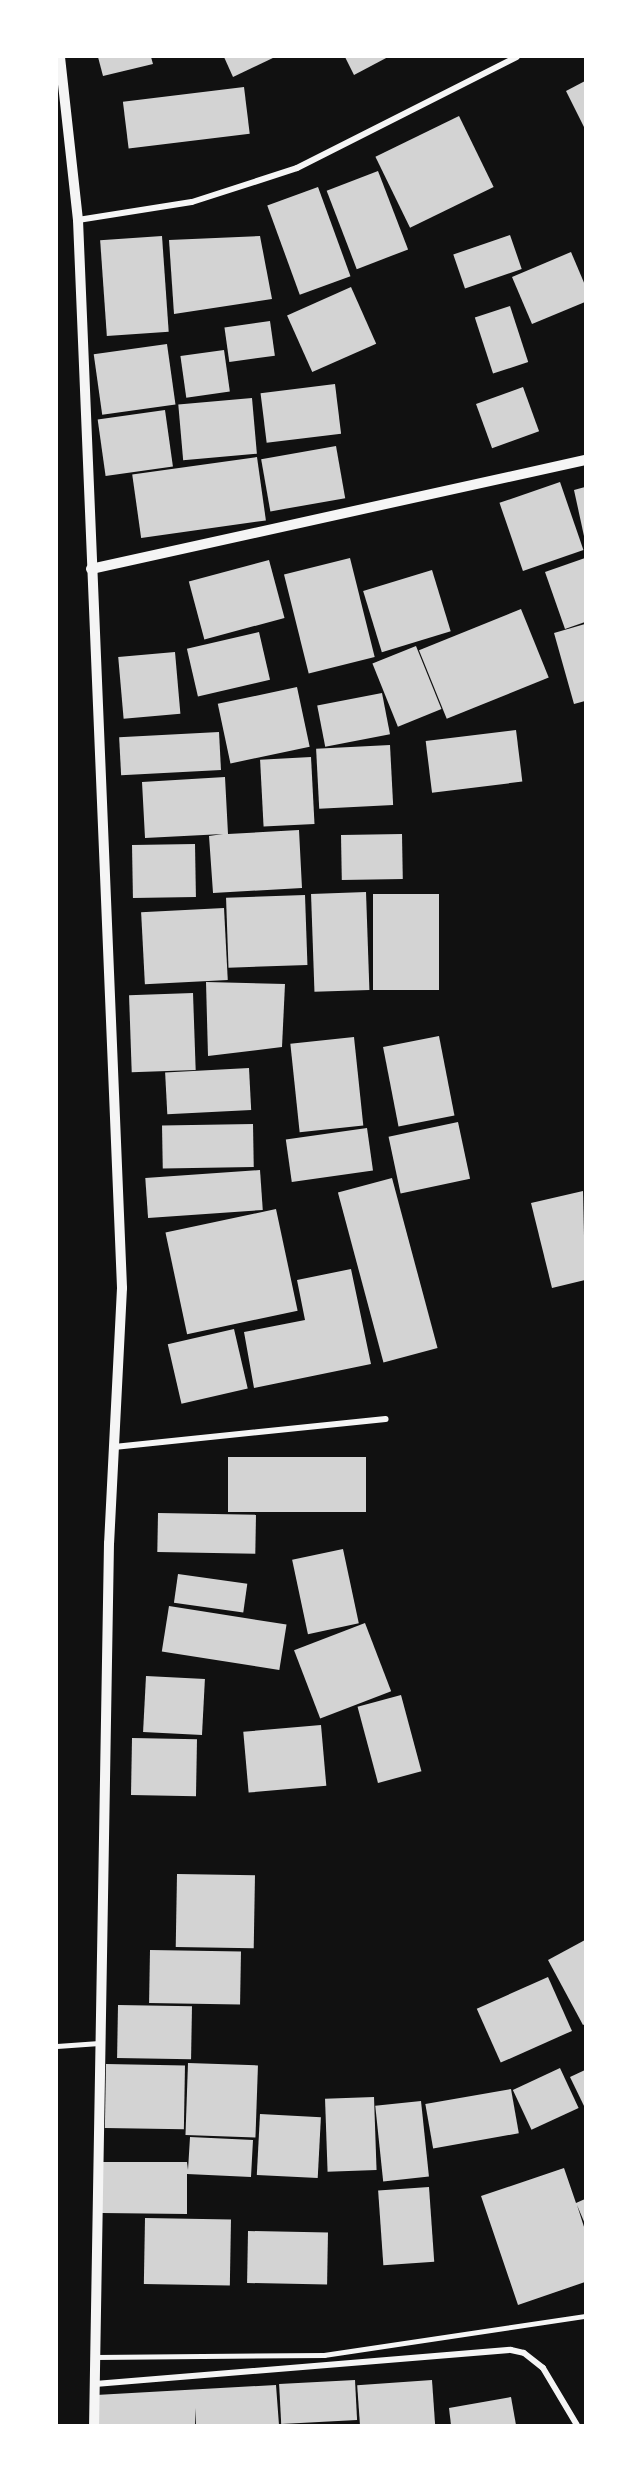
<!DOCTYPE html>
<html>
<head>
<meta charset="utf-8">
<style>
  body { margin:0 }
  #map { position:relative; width:642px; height:2482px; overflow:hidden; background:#111; font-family:"IBM Plex Sans",sans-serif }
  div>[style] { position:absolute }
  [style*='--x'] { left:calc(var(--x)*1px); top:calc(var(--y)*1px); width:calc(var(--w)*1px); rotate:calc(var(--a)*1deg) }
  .building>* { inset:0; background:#d3d3d3; transform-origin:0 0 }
  .service>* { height:4.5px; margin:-2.25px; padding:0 2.25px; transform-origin:2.25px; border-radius:2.25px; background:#f5f5f5 }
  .minor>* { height:6px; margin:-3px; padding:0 3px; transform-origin:3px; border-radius:3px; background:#f5f5f5 }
  .tertiary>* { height:10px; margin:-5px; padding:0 5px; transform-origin:5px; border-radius:5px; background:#f5f5f5 }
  span { translate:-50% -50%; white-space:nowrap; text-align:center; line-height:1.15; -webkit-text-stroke:4.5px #fff; paint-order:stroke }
  .frame { position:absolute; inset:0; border:58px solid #fff; pointer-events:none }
</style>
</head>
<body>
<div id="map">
  <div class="building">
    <div style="clip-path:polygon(98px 57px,151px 57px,153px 64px,103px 76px)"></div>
    <div style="clip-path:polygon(224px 57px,275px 57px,233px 77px)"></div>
    <div style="clip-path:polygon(345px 57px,388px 57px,354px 75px)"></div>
    <div style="clip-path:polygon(585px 81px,585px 129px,566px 91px)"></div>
    <div style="left:244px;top:87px;width:47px;height:122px;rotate:83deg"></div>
    <div style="left:459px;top:116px;width:79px;height:93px;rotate:64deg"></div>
    <div style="left:378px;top:171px;width:84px;height:55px;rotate:69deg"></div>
    <div style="left:318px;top:187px;width:95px;height:54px;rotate:70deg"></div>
    <div style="left:510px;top:235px;width:36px;height:60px;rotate:71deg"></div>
    <div style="left:162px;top:236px;width:96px;height:62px;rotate:86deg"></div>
    <div style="clip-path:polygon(260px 236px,272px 299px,174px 314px,169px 240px)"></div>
    <div style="clip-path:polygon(571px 252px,585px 285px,585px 302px,532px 324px,512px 277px)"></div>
    <div style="left:351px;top:287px;width:62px;height:70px;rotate:66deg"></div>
    <div style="left:510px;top:306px;width:59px;height:37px;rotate:72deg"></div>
    <div style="left:270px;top:321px;width:35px;height:46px;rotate:82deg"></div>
    <div style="left:167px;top:344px;width:61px;height:74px;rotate:82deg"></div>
    <div style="left:224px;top:350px;width:42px;height:44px;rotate:82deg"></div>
    <div style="left:335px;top:384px;width:50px;height:75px;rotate:83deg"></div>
    <div style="left:523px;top:387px;width:47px;height:50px;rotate:70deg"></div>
    <div style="left:252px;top:398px;width:56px;height:74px;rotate:85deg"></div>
    <div style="left:165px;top:410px;width:57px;height:68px;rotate:82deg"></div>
    <div style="left:336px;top:446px;width:53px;height:76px;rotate:80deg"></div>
    <div style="left:257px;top:457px;width:64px;height:126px;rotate:82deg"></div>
    <div style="left:560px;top:482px;width:72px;height:64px;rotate:71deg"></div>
    <div style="clip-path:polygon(585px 487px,585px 536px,584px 536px,574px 490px)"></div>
    <div style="left:350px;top:558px;width:102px;height:68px;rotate:76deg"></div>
    <div style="clip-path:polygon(585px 558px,585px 622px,565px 629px,545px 572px)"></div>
    <div style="left:269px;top:560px;width:60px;height:83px;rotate:75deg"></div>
    <div style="left:432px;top:570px;width:64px;height:72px;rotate:73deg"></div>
    <div style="left:521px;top:609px;width:74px;height:110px;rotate:68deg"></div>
    <div style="clip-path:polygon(585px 624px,585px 701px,574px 704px,554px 633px)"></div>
    <div style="left:259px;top:632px;width:49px;height:74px;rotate:77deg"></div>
    <div style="left:416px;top:646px;width:68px;height:47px;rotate:68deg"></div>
    <div style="left:175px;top:652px;width:62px;height:57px;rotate:85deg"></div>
    <div style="left:297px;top:687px;width:61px;height:81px;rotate:78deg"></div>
    <div style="left:382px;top:693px;width:42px;height:66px;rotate:79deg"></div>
    <div style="left:516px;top:730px;width:52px;height:91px;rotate:83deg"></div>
    <div style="left:219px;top:732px;width:38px;height:100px;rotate:87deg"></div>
    <div style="left:390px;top:745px;width:60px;height:74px;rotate:87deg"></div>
    <div style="left:311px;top:757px;width:67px;height:51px;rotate:87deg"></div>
    <div style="clip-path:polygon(225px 777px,228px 834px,299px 830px,302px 888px,213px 893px,209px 836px,223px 834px,145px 838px,142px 782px)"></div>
    <div style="left:402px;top:834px;width:45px;height:61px;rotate:89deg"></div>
    <div style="left:195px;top:844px;width:53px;height:63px;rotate:89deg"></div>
    <div style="left:366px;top:892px;width:98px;height:55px;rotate:88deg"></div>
    <div style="left:373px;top:894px;width:66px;height:96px"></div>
    <div style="left:305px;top:895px;width:70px;height:79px;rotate:88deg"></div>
    <div style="left:224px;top:908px;width:72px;height:83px;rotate:87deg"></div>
    <div style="clip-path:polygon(206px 982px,285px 984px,282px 1047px,208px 1056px)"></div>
    <div style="left:193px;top:993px;width:77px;height:64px;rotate:88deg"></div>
    <div style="left:439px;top:1036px;width:81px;height:57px;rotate:79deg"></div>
    <div style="left:354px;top:1037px;width:89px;height:64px;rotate:84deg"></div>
    <div style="left:249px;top:1068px;width:42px;height:84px;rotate:87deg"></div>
    <div style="left:458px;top:1122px;width:58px;height:71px;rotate:78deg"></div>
    <div style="left:253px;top:1124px;width:43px;height:91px;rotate:89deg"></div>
    <div style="left:367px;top:1128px;width:43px;height:82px;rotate:82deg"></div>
    <div style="left:260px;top:1170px;width:40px;height:115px;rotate:86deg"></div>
    <div style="left:392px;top:1178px;width:176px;height:56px;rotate:75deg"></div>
    <div style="clip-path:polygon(583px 1191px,585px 1280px,552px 1288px,531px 1203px)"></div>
    <div style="left:276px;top:1209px;width:104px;height:113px;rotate:78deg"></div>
    <div style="clip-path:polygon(351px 1269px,371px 1364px,254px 1388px,244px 1332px,305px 1320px,297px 1280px)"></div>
    <div style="left:234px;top:1329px;width:61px;height:68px;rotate:77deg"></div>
    <div style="left:228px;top:1457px;width:138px;height:55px"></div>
    <div style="left:158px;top:1513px;width:98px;height:39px;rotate:1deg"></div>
    <div style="left:343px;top:1549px;width:76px;height:52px;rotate:78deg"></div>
    <div style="left:178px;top:1574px;width:70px;height:29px;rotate:8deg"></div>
    <div style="left:169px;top:1606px;width:119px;height:46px;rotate:9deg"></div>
    <div style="left:365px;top:1623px;width:73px;height:76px;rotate:69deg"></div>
    <div style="left:146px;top:1676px;width:59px;height:56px;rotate:3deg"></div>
    <div style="left:401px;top:1695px;width:79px;height:45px;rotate:75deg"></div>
    <div style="left:321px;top:1725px;width:61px;height:78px;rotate:85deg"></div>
    <div style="left:132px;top:1738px;width:65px;height:57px;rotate:1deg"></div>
    <div style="left:177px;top:1874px;width:78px;height:73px;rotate:1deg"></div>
    <div style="clip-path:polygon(585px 1940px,585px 2024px,583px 2025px,548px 1960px)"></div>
    <div style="left:150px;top:1950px;width:91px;height:53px;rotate:1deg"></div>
    <div style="left:548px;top:1977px;width:59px;height:78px;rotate:66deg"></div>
    <div style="left:118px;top:2005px;width:74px;height:53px;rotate:1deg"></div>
    <div style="left:188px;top:2063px;width:70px;height:72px;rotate:2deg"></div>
    <div style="left:106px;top:2064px;width:79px;height:64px;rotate:1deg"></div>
    <div style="left:560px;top:2068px;width:44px;height:52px;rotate:65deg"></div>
    <div style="clip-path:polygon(585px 2070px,585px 2108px,570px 2077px)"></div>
    <div style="left:511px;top:2089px;width:45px;height:87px;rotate:80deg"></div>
    <div style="left:374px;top:2097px;width:73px;height:49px;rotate:88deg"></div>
    <div style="left:421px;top:2101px;width:76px;height:46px;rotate:84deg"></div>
    <div style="left:260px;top:2114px;width:61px;height:61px;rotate:3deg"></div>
    <div style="clip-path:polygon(190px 2137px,253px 2140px,251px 2177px,187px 2174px,187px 2214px,102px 2213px,102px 2162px,187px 2162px,188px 2170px)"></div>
    <div style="clip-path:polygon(564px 2168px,576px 2203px,585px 2199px,585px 2224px,577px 2205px,585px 2230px,585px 2282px,518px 2305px,481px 2196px)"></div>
    <div style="left:429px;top:2187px;width:75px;height:51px;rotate:86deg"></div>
    <div style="left:145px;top:2218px;width:86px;height:66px;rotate:1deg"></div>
    <div style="left:248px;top:2231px;width:80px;height:52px;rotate:1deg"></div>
    <div style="left:355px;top:2380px;width:40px;height:76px;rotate:87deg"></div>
    <div style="left:432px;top:2380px;width:45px;height:75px;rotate:86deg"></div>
    <div style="clip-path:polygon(276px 2385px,279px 2425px,196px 2425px,195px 2408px,195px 2425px,97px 2425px,96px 2395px)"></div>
    <div style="clip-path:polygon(511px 2397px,516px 2425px,451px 2425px,449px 2408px)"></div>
  </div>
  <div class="service">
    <div style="--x:57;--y:2046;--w:42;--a:-4.1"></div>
    <div style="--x:96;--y:2357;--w:228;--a:-0.5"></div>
    <div style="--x:324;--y:2355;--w:264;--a:-8.5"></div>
  </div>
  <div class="minor">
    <div style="--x:78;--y:220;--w:115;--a:-9"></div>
    <div style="--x:192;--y:202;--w:110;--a:-17.9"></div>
    <div style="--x:297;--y:168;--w:246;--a:-26.8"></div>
    <div style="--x:114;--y:1447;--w:273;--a:-5.9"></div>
    <div style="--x:95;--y:2384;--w:417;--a:-4.7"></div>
    <div style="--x:511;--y:2350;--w:13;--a:13"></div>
    <div style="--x:524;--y:2353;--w:24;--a:38"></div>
    <div style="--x:543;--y:2368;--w:66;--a:59.2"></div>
  </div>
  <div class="tertiary">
    <div style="--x:60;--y:57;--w:164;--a:83.7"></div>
    <div style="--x:78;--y:220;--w:1069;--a:87.64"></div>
    <div style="--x:122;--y:1288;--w:255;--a:92.9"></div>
    <div style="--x:109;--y:1543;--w:882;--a:90.97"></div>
    <div style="--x:91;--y:569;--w:506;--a:-12.44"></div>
  </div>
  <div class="frame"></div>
</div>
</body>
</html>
